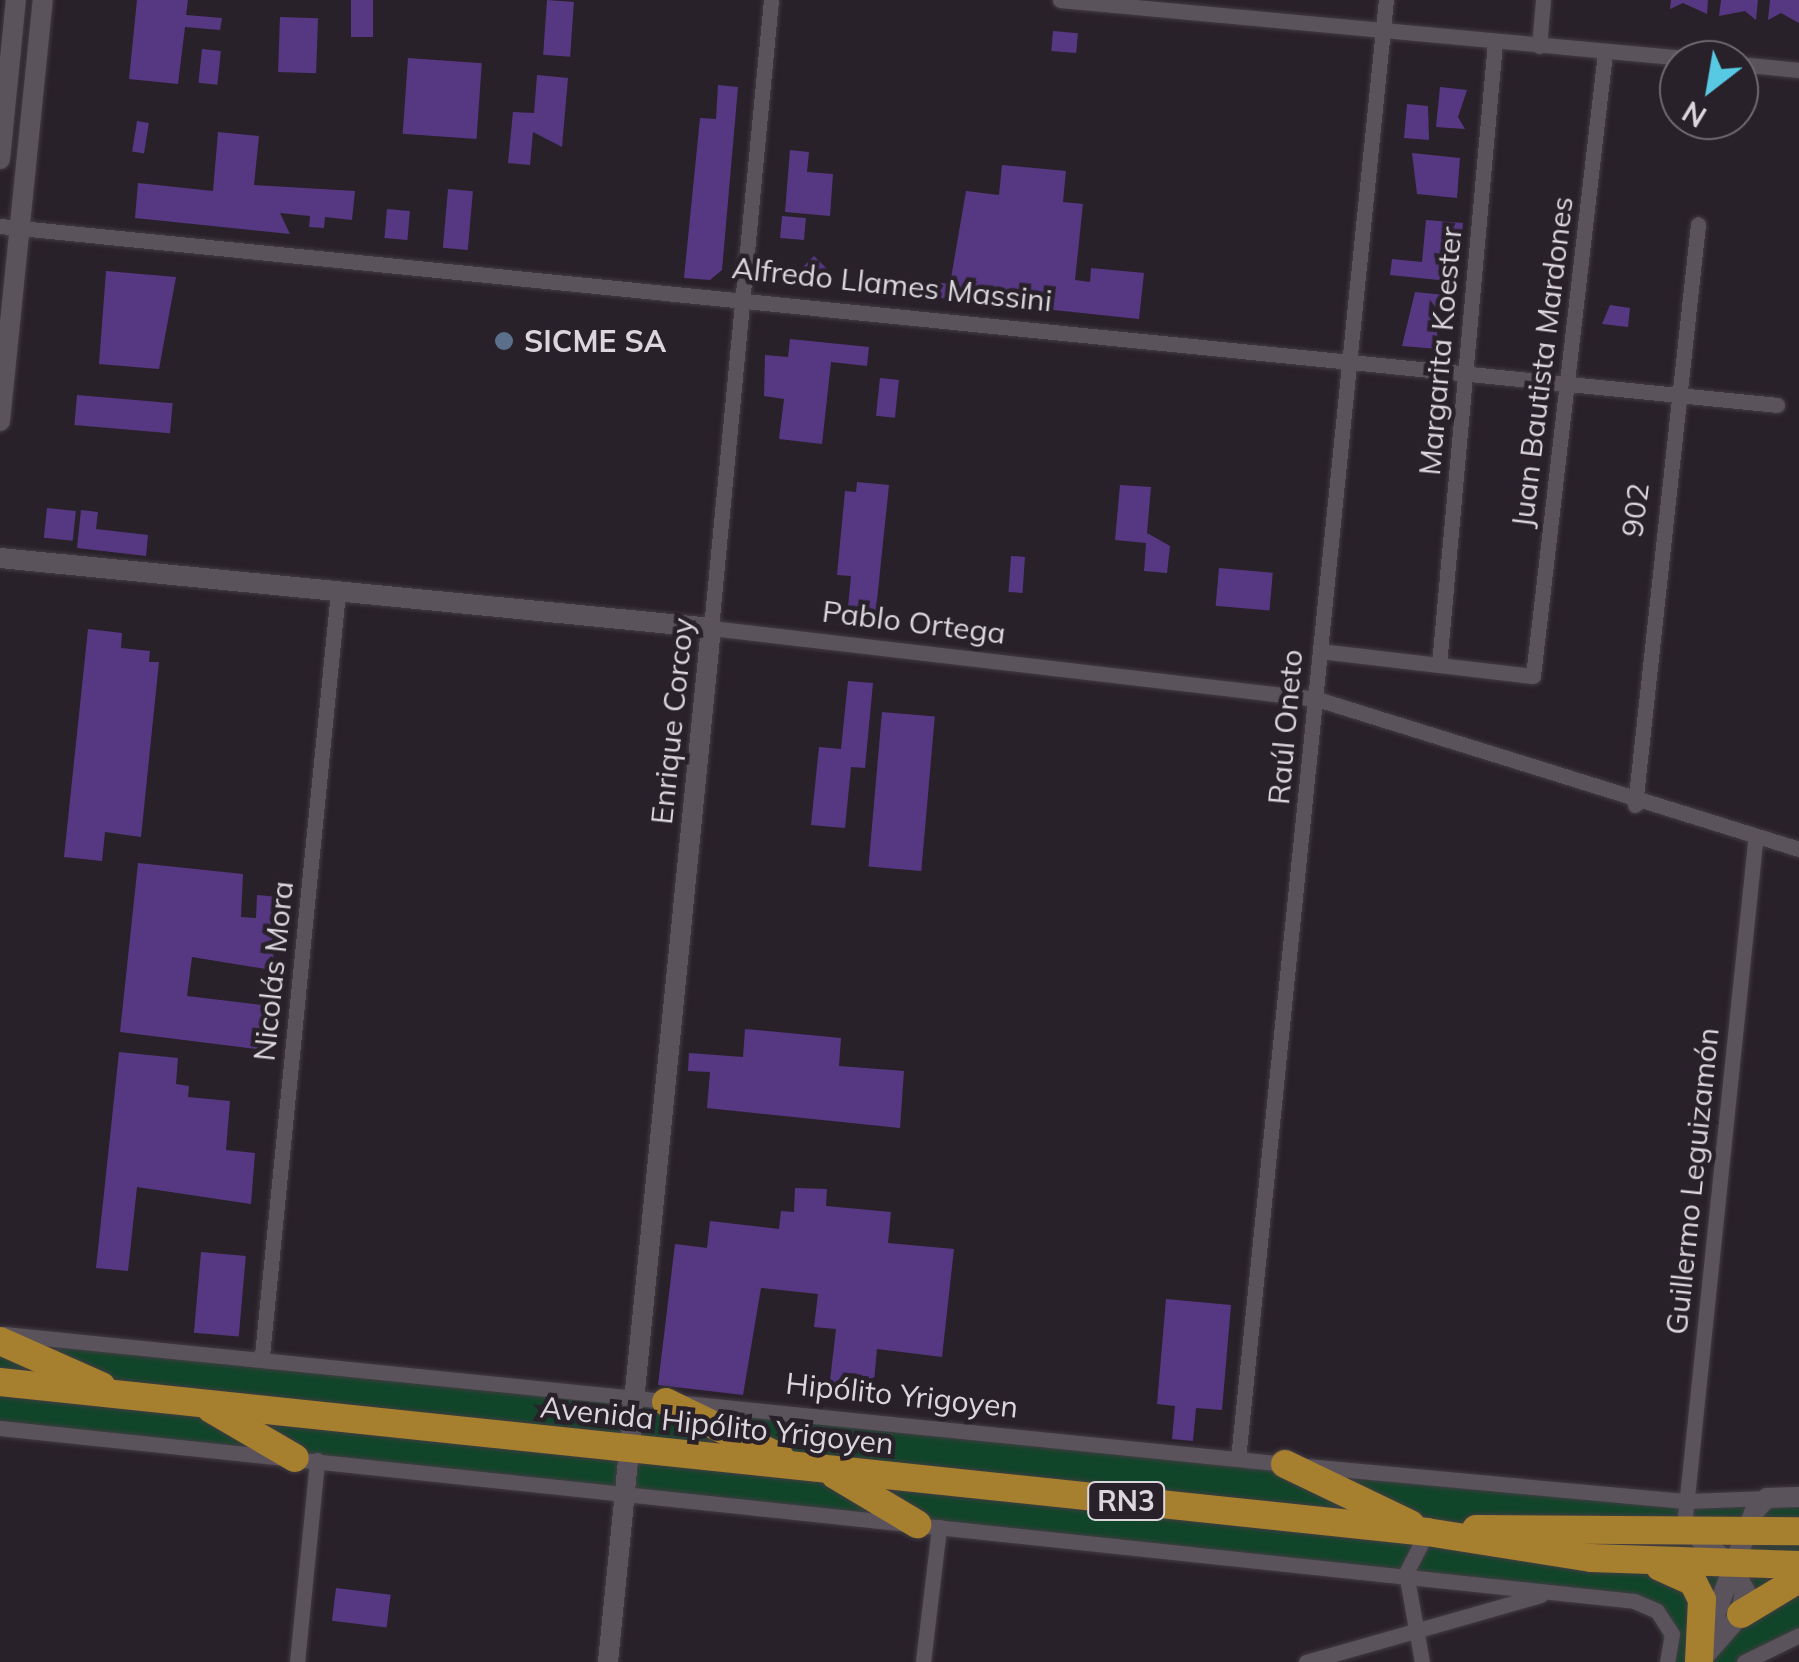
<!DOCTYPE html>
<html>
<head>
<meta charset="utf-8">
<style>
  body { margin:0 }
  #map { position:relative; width:1799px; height:1662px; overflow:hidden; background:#29212a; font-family:Mulish,sans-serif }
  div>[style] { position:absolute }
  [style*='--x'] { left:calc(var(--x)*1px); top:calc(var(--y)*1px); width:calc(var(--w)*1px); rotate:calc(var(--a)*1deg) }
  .green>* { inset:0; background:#114529 }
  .building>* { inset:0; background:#563882; transform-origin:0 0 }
  .roads { filter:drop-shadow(0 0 2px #423c42) drop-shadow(0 0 2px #423c42) }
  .street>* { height:15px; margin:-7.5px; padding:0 7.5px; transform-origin:7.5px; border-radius:7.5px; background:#5b535c }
  .secondary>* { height:20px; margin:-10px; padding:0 10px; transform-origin:10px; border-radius:10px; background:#5b535c }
  .highway>* { height:28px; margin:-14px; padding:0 14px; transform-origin:14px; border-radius:14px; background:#a67f2f }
  .dots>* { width:28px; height:28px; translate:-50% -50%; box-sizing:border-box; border:5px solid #29212a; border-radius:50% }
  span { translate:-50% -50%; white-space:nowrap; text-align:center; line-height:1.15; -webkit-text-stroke:9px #29212a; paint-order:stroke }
  .shield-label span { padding:2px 8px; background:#29212a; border:2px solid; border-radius:8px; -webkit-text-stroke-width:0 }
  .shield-label { font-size:28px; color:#dbd6dc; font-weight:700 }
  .street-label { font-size:30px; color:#dbd6dc }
  .poi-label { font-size:30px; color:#dbd6dc; font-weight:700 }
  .left { translate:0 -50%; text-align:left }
  .north { position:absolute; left:1659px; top:40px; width:100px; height:100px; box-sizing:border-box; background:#29212a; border:2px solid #706971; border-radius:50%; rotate:211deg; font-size:28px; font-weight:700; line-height:40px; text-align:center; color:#dbd6dc }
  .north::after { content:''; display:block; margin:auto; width:35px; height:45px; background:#58c9e3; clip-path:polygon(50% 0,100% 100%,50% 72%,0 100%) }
</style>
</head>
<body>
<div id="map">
  <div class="green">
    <div style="clip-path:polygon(0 1334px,1687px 1501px,1799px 1497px,1799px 1635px,1744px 1662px,1667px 1662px,1657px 1611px,0 1428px)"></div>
  </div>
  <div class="building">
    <div style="clip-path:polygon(137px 0,188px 0,186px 15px,222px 18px,220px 30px,185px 27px,178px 84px,129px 79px)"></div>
    <div style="left:351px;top:0;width:22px;height:37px"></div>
    <div style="left:547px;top:0;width:27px;height:55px;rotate:4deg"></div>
    <div style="clip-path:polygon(1671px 0,1708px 0,1707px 14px,1683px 3px,1670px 9px)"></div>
    <div style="clip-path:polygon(1721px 0,1758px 0,1756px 20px,1745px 11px,1719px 16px)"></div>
    <div style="clip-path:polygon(1770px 0,1799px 0,1799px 23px,1781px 13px,1768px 20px)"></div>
    <div style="left:280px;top:17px;width:38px;height:55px;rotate:2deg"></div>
    <div style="left:1053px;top:31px;width:25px;height:20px;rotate:5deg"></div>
    <div style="left:202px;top:49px;width:19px;height:34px;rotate:6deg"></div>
    <div style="left:408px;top:58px;width:74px;height:76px;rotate:4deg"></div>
    <div style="clip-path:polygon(537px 75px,568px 78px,562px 147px,533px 132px,530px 165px,508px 163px,513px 112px,534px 113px)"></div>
    <div style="clip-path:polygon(718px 85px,738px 87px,722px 270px,710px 280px,684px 278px,700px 118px,716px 119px)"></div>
    <div style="clip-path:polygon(1440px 87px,1467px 90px,1458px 117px,1465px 129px,1436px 127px)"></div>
    <div style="clip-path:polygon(1407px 104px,1428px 106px,1429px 140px,1404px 138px)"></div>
    <div style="left:137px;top:121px;width:12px;height:31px;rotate:9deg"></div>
    <div style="clip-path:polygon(218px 132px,259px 136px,254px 185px,355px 191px,352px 220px,325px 217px,324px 228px,309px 227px,310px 216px,280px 213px,290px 234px,135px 218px,138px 183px,213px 191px)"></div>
    <div style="clip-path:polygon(790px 150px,809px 152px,807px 172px,833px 174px,830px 216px,785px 212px)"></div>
    <div style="clip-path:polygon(1412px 153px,1460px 158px,1457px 198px,1417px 194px)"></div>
    <div style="clip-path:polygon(1002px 165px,1066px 171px,1063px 202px,1083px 204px,1075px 280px,1090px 282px,1091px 268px,1144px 273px,1139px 319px,932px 297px,934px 282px,950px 284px,966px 191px,999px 195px)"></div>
    <div style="left:448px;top:189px;width:25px;height:59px;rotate:5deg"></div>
    <div style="left:387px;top:209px;width:23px;height:29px;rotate:5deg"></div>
    <div style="left:782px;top:216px;width:24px;height:22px;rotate:5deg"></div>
    <div style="clip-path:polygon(1426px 220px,1463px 223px,1461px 242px,1444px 240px,1448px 265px,1439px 280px,1390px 275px,1392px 259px,1422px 262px)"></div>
    <div style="left:814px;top:256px;width:18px;height:20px;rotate:45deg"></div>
    <div style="clip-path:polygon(106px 271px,176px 277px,159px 369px,99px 364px)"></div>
    <div style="clip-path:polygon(1415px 292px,1445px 295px,1436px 306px,1438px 349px,1402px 346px)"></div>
    <div style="clip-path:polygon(1610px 305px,1630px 308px,1628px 327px,1602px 324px)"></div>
    <div style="clip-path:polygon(790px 339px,869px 347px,867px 366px,831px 362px,822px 444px,779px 439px,784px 399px,764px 396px,765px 355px,788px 357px)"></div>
    <div style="left:880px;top:378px;width:19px;height:38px;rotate:6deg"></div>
    <div style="left:77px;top:395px;width:96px;height:30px;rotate:5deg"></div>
    <div style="clip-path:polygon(857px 482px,889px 485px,876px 610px,848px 607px,851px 576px,837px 575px,845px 491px,856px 492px)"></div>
    <div style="clip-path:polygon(1120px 485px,1151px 487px,1147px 533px,1170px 546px,1167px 573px,1144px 571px,1146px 543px,1115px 540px)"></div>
    <div style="left:47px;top:508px;width:29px;height:30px;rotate:6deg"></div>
    <div style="clip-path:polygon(81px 510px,98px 512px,96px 529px,148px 535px,146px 556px,77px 548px)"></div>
    <div style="left:1011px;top:556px;width:14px;height:36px;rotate:4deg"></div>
    <div style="left:1219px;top:568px;width:54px;height:38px;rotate:5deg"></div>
    <div style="clip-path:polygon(88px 629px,122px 633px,121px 648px,150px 651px,149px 662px,159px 662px,141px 837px,105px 832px,102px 861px,64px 857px)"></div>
    <div style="clip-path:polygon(848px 681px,873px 683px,865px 768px,851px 767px,845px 828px,811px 825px,819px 747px,841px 749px)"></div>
    <div style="left:882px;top:712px;width:53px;height:155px;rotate:5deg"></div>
    <div style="clip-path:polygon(138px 863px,243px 874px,241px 917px,256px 918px,257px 895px,279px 897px,272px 970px,192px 957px,187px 996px,270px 1006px,264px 1050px,120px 1032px)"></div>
    <div style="clip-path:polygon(745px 1029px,841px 1038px,839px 1066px,904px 1071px,900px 1128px,707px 1108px,710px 1072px,688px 1071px,689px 1053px,743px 1057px)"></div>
    <div style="clip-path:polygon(119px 1052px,178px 1058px,176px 1084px,189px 1086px,188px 1097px,230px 1101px,226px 1150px,255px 1153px,251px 1204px,137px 1187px,128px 1271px,96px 1268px)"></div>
    <div style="clip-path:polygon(795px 1188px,827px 1189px,826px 1206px,891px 1212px,888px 1243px,954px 1249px,942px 1357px,877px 1349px,872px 1403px,828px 1398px,836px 1329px,814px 1327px,818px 1294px,761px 1288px,743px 1395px,658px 1385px,675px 1244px,707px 1248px,710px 1221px,779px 1229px,781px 1211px,794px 1212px)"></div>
    <div style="left:201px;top:1252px;width:45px;height:81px;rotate:5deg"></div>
    <div style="clip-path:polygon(1166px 1299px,1231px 1305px,1222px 1410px,1196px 1408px,1193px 1441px,1172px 1439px,1175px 1406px,1157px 1404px)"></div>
    <div style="left:336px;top:1588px;width:55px;height:33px;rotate:7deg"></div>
  </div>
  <div class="roads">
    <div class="street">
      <div style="--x:771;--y:0;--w:631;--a:95.46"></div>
      <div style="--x:711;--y:628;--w:610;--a:6.68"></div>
      <div style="--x:1317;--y:699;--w:505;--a:17.29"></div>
      <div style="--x:1060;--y:0;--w:649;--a:5.31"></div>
      <div style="--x:1539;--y:46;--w:46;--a:-85"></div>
      <div style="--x:1739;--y:64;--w:60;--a:5.7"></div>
      <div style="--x:0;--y:226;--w:1786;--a:5.75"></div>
      <div style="--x:1320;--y:651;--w:214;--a:6.7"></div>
      <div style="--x:1533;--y:676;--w:627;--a:-83.41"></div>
      <div style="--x:1439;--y:665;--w:626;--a:-84.86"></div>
      <div style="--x:1635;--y:805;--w:584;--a:-83.81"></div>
      <div style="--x:4;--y:1334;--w:1288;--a:5.79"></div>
      <div style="--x:1285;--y:1464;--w:404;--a:5.3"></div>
      <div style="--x:1687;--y:1501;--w:80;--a:-2.1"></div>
      <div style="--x:262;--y:1355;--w:767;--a:-84.31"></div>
      <div style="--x:0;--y:1428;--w:1643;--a:6.04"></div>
      <div style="--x:1634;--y:1601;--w:25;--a:23"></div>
      <div style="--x:1657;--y:1611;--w:27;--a:57"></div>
      <div style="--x:1672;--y:1634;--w:28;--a:100"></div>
      <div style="--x:1238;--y:1459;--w:1466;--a:-84.21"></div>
      <div style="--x:1684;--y:1526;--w:688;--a:-84.07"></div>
      <div style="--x:297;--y:1662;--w:203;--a:-84.3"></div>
      <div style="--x:923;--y:1662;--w:136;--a:-83.2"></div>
      <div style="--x:1306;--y:1662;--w:244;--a:-15.9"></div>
      <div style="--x:1422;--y:1662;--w:90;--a:-100.2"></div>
      <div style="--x:1406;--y:1573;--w:46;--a:-62.9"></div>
      <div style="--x:1744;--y:1662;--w:61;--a:-26.1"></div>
    </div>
    <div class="secondary">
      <div style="--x:0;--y:159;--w:160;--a:-84.3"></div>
      <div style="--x:0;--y:421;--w:423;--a:-84.2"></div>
      <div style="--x:0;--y:558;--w:714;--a:5.62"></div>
      <div style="--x:711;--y:628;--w:1039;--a:95.69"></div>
      <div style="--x:1686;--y:1527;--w:59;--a:40.2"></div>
      <div style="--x:1731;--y:1565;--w:30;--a:62"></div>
      <div style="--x:1745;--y:1591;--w:23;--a:100"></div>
      <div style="--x:1741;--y:1614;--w:53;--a:131.2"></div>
      <div style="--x:1707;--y:1636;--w:135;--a:-69.1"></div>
      <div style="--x:1755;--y:1510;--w:17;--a:-45"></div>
      <div style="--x:1767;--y:1498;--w:32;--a:-2"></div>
    </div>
    <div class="highway">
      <div style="--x:0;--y:1341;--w:111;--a:24"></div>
      <div style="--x:0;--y:1382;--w:1435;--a:6"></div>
      <div style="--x:1427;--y:1532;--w:166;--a:9"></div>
      <div style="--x:1591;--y:1558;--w:208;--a:1.9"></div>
      <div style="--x:666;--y:1402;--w:127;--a:25.8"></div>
      <div style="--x:211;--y:1409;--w:97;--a:30.3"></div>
      <div style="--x:1285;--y:1464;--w:139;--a:25.6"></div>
      <div style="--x:835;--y:1475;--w:96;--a:30.9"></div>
      <div style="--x:1476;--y:1529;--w:323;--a:0.4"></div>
      <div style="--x:1660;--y:1567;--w:36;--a:24"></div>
      <div style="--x:1693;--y:1582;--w:20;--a:63"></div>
      <div style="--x:1702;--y:1600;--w:62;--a:92.8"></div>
      <div style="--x:1741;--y:1614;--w:68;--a:-31.1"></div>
    </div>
  </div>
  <div class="dots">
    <div style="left:504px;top:341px;background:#5c6f8a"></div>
  </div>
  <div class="shield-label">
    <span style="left:1126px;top:1501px">RN3</span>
  </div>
  <div class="street-label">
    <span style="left:892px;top:284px;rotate:6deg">Alfredo Llames Massini</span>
    <span style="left:1440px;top:351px;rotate:-85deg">Margarita Koester</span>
    <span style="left:1542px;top:362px;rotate:-83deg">Juan Bautista Mardones</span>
    <span style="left:1635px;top:510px;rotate:-83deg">902</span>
    <span style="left:914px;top:622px;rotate:7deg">Pablo Ortega</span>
    <span style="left:672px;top:721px;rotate:-84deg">Enrique Corcoy</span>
    <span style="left:1285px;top:727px;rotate:-85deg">Raúl Oneto</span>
    <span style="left:273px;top:971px;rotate:-84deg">Nicolás Mora</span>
    <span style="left:1692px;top:1181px;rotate:-84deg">Guillermo Leguizamón</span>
    <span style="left:902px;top:1395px;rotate:6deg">Hipólito Yrigoyen</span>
    <span style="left:717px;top:1425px;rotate:6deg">Avenida Hipólito Yrigoyen</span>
  </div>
  <div class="poi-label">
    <span class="left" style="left:524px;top:341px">SICME SA</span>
  </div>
  <div class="north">N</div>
</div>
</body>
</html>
